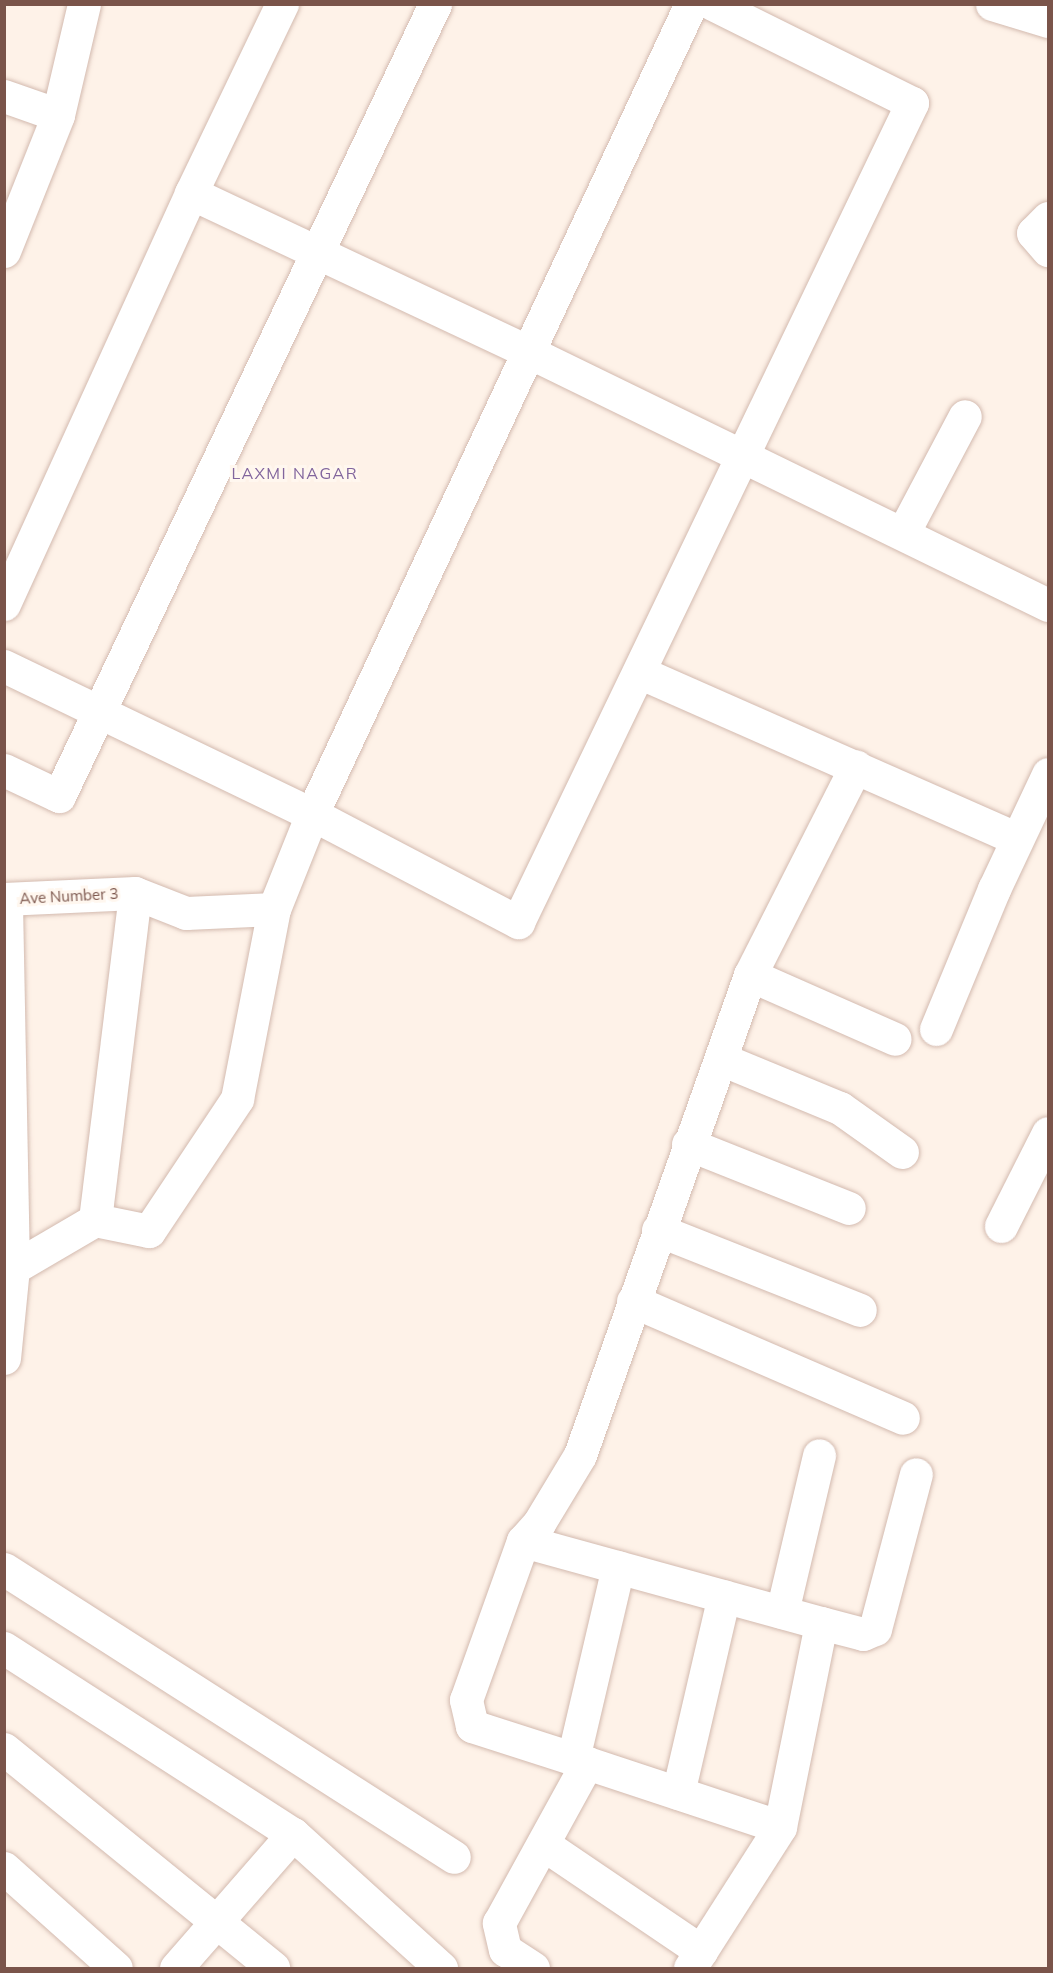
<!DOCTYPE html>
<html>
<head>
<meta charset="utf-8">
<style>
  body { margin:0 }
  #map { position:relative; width:1053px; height:1973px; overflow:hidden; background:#fef2e8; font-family:Mulish,sans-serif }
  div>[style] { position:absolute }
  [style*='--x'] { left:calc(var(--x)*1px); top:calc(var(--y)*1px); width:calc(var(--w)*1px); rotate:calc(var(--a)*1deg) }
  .roads { filter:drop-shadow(0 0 2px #d3baaf) drop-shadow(0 0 2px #d3baaf) }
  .minor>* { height:33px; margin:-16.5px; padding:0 16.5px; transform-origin:16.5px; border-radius:16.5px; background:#fff }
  span { translate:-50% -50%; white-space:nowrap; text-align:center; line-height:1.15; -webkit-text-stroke:6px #fff7ef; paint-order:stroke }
  .street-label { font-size:15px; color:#7a544a }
  .neighbourhood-label { font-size:16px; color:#82659d; letter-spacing:1.5px }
  .frame { position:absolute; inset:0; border:6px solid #7a544a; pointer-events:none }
</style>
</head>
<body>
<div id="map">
  <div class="roads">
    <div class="minor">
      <div style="--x:992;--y:4;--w:59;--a:16.9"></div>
      <div style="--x:4;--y:96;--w:57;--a:19.4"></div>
      <div style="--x:191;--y:193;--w:376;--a:25.2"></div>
      <div style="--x:531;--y:353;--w:575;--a:25.99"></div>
      <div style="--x:1048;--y:218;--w:21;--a:135"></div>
      <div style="--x:1033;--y:233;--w:23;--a:49"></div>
      <div style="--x:4;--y:251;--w:146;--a:-68.3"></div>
      <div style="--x:58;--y:115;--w:114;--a:-76.8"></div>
      <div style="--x:903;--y:533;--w:132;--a:-62.1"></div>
      <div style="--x:4;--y:604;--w:452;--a:-65.5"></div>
      <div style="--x:191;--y:193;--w:210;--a:-64.3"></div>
      <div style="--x:4;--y:666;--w:342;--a:25.7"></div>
      <div style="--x:312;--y:814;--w:233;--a:27.7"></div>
      <div style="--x:518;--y:922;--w:909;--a:-64.31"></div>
      <div style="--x:912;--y:103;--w:222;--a:-153.6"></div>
      <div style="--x:639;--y:672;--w:413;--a:23.8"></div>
      <div style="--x:4;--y:770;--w:61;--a:25.3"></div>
      <div style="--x:59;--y:796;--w:877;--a:-64.6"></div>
      <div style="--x:4;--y:899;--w:131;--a:-2.6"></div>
      <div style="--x:135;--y:893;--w:55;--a:21.4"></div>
      <div style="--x:186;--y:913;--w:88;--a:-2.6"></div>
      <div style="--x:750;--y:975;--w:158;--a:23.8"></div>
      <div style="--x:936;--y:1029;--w:152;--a:-67.5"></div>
      <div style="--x:994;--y:889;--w:127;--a:-64.8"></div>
      <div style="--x:721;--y:1059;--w:129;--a:22.4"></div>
      <div style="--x:840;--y:1108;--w:76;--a:35.4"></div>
      <div style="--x:688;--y:1144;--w:173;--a:21.7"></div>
      <div style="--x:95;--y:1220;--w:329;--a:-83"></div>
      <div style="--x:1001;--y:1226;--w:104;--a:-63.2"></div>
      <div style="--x:658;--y:1230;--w:217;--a:21.6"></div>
      <div style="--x:4;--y:1269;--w:9;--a:-6"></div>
      <div style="--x:13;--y:1268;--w:95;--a:-30.3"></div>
      <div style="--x:95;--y:1220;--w:55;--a:11.5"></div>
      <div style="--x:149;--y:1231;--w:159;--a:-56.3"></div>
      <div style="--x:237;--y:1099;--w:194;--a:-79"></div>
      <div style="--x:274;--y:909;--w:102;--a:-68.2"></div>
      <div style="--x:312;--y:814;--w:894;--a:-64.93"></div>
      <div style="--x:633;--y:1301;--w:294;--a:23.4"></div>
      <div style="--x:4;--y:1358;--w:90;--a:-84.3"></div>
      <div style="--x:13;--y:1268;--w:369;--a:-91.1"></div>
      <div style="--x:523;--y:1541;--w:309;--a:15.4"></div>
      <div style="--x:4;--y:1569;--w:534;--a:32.62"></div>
      <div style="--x:782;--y:1612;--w:161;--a:-76.7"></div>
      <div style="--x:4;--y:1648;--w:344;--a:32.8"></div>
      <div style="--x:293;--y:1834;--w:200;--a:42.2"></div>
      <div style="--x:4;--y:1749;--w:347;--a:39.1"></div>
      <div style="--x:573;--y:1759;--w:197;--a:-76.8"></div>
      <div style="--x:587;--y:1763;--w:203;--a:18.3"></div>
      <div style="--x:678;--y:1793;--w:202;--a:-76.9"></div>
      <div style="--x:543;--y:1844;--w:191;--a:34.1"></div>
      <div style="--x:4;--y:1868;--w:150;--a:41.8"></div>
      <div style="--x:176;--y:1968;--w:178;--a:-48.9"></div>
      <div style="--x:533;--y:1968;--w:33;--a:-147"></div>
      <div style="--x:505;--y:1950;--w:28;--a:-103"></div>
      <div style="--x:499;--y:1923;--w:183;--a:-61.2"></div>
      <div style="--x:587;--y:1763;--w:121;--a:-162.2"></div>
      <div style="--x:472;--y:1726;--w:27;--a:-103"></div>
      <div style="--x:466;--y:1700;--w:169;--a:-70.3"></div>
      <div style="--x:523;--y:1541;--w:24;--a:-48"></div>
      <div style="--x:539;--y:1523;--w:79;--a:-58.9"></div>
      <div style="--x:580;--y:1455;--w:509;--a:-70.5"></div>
      <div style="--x:750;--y:975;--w:234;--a:-63.1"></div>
      <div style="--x:690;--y:1968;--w:167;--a:-57.4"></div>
      <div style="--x:780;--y:1827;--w:208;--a:-78.6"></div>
      <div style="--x:821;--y:1623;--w:43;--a:14.7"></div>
      <div style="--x:863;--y:1634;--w:13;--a:-23"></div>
      <div style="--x:875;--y:1629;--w:160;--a:-75.2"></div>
    </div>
  </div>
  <div class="street-label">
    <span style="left:69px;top:896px;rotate:-3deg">Ave Number 3</span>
  </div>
  <div class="neighbourhood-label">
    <span style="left:295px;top:473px">LAXMI NAGAR</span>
  </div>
  <div class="frame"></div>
</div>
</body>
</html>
